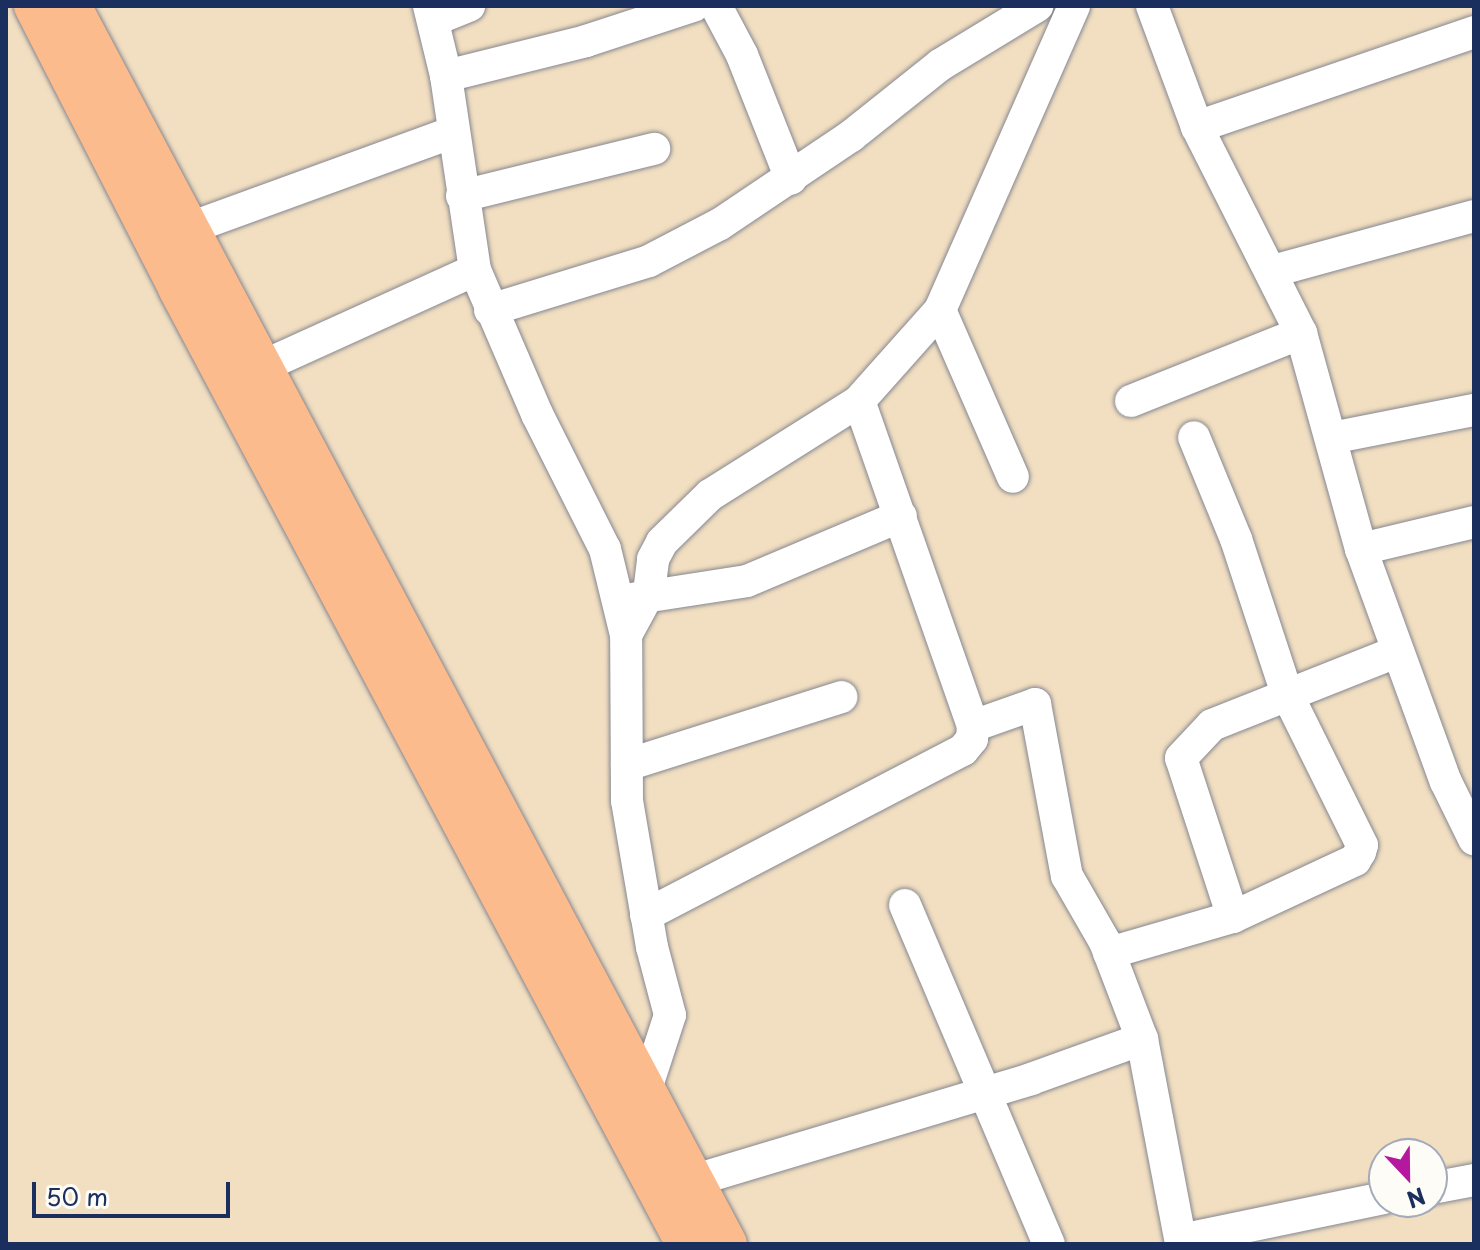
<!DOCTYPE html>
<html>
<head>
<meta charset="utf-8">
<style>
  body { margin:0 }
  #map { position:relative; width:1480px; height:1250px; overflow:hidden; background:#f2dfc1; font-family:"Playpen Sans",sans-serif }
  div>[style] { position:absolute }
  [style*='--x'] { left:calc(var(--x)*1px); top:calc(var(--y)*1px); width:calc(var(--w)*1px); rotate:calc(var(--a)*1deg) }
  .roads { filter:drop-shadow(0 0 2px #868790) drop-shadow(0 0 2px #868790) }
  .minor>* { height:32px; margin:-16px; padding:0 16px; transform-origin:16px; border-radius:16px; background:#fff }
  .major>* { height:40px; margin:-20px; padding:0 20px; transform-origin:20px; border-radius:20px; background:#fbbb8c }
  span { translate:-50% -50%; white-space:nowrap; text-align:center; line-height:1.15; -webkit-text-stroke:6px #fdfcf7; paint-order:stroke }
  .frame { position:absolute; inset:0; border:8px solid #1b2f5e; pointer-events:none }
  .north { position:absolute; left:1368px; top:1138px; width:80px; height:80px; box-sizing:border-box; background:#fdfcf7; border:2px solid #a3aaba; border-radius:50%; rotate:158deg; font-size:22px; font-weight:700; line-height:32px; text-align:center; color:#1b2f5e }
  .north::after { content:''; display:block; margin:auto; width:28px; height:36px; background:#b5179e; clip-path:polygon(50% 0,100% 100%,50% 72%,0 100%) }
  .scale { position:absolute; left:32px; top:1182px; width:198px; height:36px; box-sizing:border-box; border:4px solid #1b2f5e; border-top:0; padding-left:10px; font-size:24px; line-height:28px; white-space:nowrap; color:#1b2f5e; -webkit-text-stroke:6px #fdfcf7; paint-order:stroke }
</style>
</head>
<body>
<div id="map">
  <div class="roads">
    <div class="minor">
      <div style="--x:429;--y:6;--w:72;--a:76.3"></div>
      <div style="--x:446;--y:76;--w:196;--a:81.5"></div>
      <div style="--x:475;--y:270;--w:157;--a:66.7"></div>
      <div style="--x:537;--y:414;--w:151;--a:63.3"></div>
      <div style="--x:605;--y:549;--w:89;--a:76.3"></div>
      <div style="--x:716;--y:6;--w:55;--a:62"></div>
      <div style="--x:742;--y:55;--w:133;--a:68.4"></div>
      <div style="--x:1152;--y:6;--w:129;--a:69.6"></div>
      <div style="--x:1197;--y:127;--w:231;--a:63.2"></div>
      <div style="--x:1301;--y:333;--w:224;--a:74.5"></div>
      <div style="--x:1361;--y:549;--w:248;--a:70"></div>
      <div style="--x:1446;--y:782;--w:64;--a:63.8"></div>
      <div style="--x:434;--y:20;--w:38;--a:-22"></div>
      <div style="--x:446;--y:76;--w:144;--a:-14"></div>
      <div style="--x:586;--y:41;--w:113;--a:-18.1"></div>
      <div style="--x:1197;--y:127;--w:293;--a:-18.9"></div>
      <div style="--x:462;--y:196;--w:198;--a:-13.8"></div>
      <div style="--x:187;--y:229;--w:283;--a:-20"></div>
      <div style="--x:1273;--y:271;--w:208;--a:-15.3"></div>
      <div style="--x:490;--y:310;--w:166;--a:-17.1"></div>
      <div style="--x:649;--y:261;--w:80;--a:-27.5"></div>
      <div style="--x:720;--y:224;--w:158;--a:-33.9"></div>
      <div style="--x:851;--y:136;--w:114;--a:-38.6"></div>
      <div style="--x:940;--y:65;--w:114;--a:-31.3"></div>
      <div style="--x:940;--y:310;--w:332;--a:-66.2"></div>
      <div style="--x:259;--y:368;--w:237;--a:-24.4"></div>
      <div style="--x:1131;--y:401;--w:183;--a:-21.8"></div>
      <div style="--x:1331;--y:438;--w:146;--a:-11.1"></div>
      <div style="--x:1361;--y:549;--w:116;--a:-13.4"></div>
      <div style="--x:631;--y:599;--w:117;--a:-8.8"></div>
      <div style="--x:747;--y:581;--w:167;--a:-22.9"></div>
      <div style="--x:973;--y:726;--w:66;--a:-19.5"></div>
      <div style="--x:1035;--y:704;--w:175;--a:79.5"></div>
      <div style="--x:1067;--y:876;--w:76;--a:60.1"></div>
      <div style="--x:1105;--y:942;--w:104;--a:69.1"></div>
      <div style="--x:627;--y:765;--w:225;--a:-17.6"></div>
      <div style="--x:905;--y:905;--w:368;--a:67"></div>
      <div style="--x:646;--y:915;--w:357;--a:-27.5"></div>
      <div style="--x:963;--y:750;--w:14;--a:-51"></div>
      <div style="--x:972;--y:739;--w:13;--a:-86"></div>
      <div style="--x:973;--y:726;--w:344;--a:-109.3"></div>
      <div style="--x:1233;--y:917;--w:167;--a:-108.1"></div>
      <div style="--x:1181;--y:758;--w:45;--a:-46.8"></div>
      <div style="--x:1212;--y:725;--w:198;--a:-21.6"></div>
      <div style="--x:1109;--y:953;--w:129;--a:-16.2"></div>
      <div style="--x:1233;--y:917;--w:135;--a:-25"></div>
      <div style="--x:1355;--y:860;--w:9;--a:-58"></div>
      <div style="--x:1360;--y:852;--w:7;--a:-74"></div>
      <div style="--x:1362;--y:845;--w:169;--a:-116.4"></div>
      <div style="--x:1287;--y:694;--w:163;--a:-108.2"></div>
      <div style="--x:1236;--y:539;--w:110;--a:-112.4"></div>
      <div style="--x:644;--y:1095;--w:84;--a:-72"></div>
      <div style="--x:670;--y:1015;--w:70;--a:-104.8"></div>
      <div style="--x:652;--y:947;--w:148;--a:-99.7"></div>
      <div style="--x:627;--y:801;--w:166;--a:-90.3"></div>
      <div style="--x:626;--y:635;--w:48;--a:-61.3"></div>
      <div style="--x:649;--y:593;--w:34;--a:-83"></div>
      <div style="--x:653;--y:559;--w:19;--a:-62"></div>
      <div style="--x:662;--y:542;--w:67;--a:-44.4"></div>
      <div style="--x:710;--y:495;--w:176;--a:-32.2"></div>
      <div style="--x:859;--y:401;--w:122;--a:-48.3"></div>
      <div style="--x:940;--y:310;--w:182;--a:66.4"></div>
      <div style="--x:692;--y:1181;--w:354;--a:-16.7"></div>
      <div style="--x:1031;--y:1079;--w:118;--a:-19.8"></div>
      <div style="--x:1142;--y:1039;--w:209;--a:79.2"></div>
      <div style="--x:1432;--y:1188;--w:43;--a:-10.8"></div>
      <div style="--x:1181;--y:1240;--w:207;--a:-11.7"></div>
    </div>
    <div class="major">
      <div style="--x:34;--y:6;--w:317;--a:62.9"></div>
      <div style="--x:178;--y:288;--w:1083;--a:62.01"></div>
      <div style="--x:71;--y:6;--w:1401;--a:62.08"></div>
    </div>
  </div>
  <div class="frame"></div>
  <div class="north">N</div>
  <div class="scale">50 m</div>
</div>
</body>
</html>
